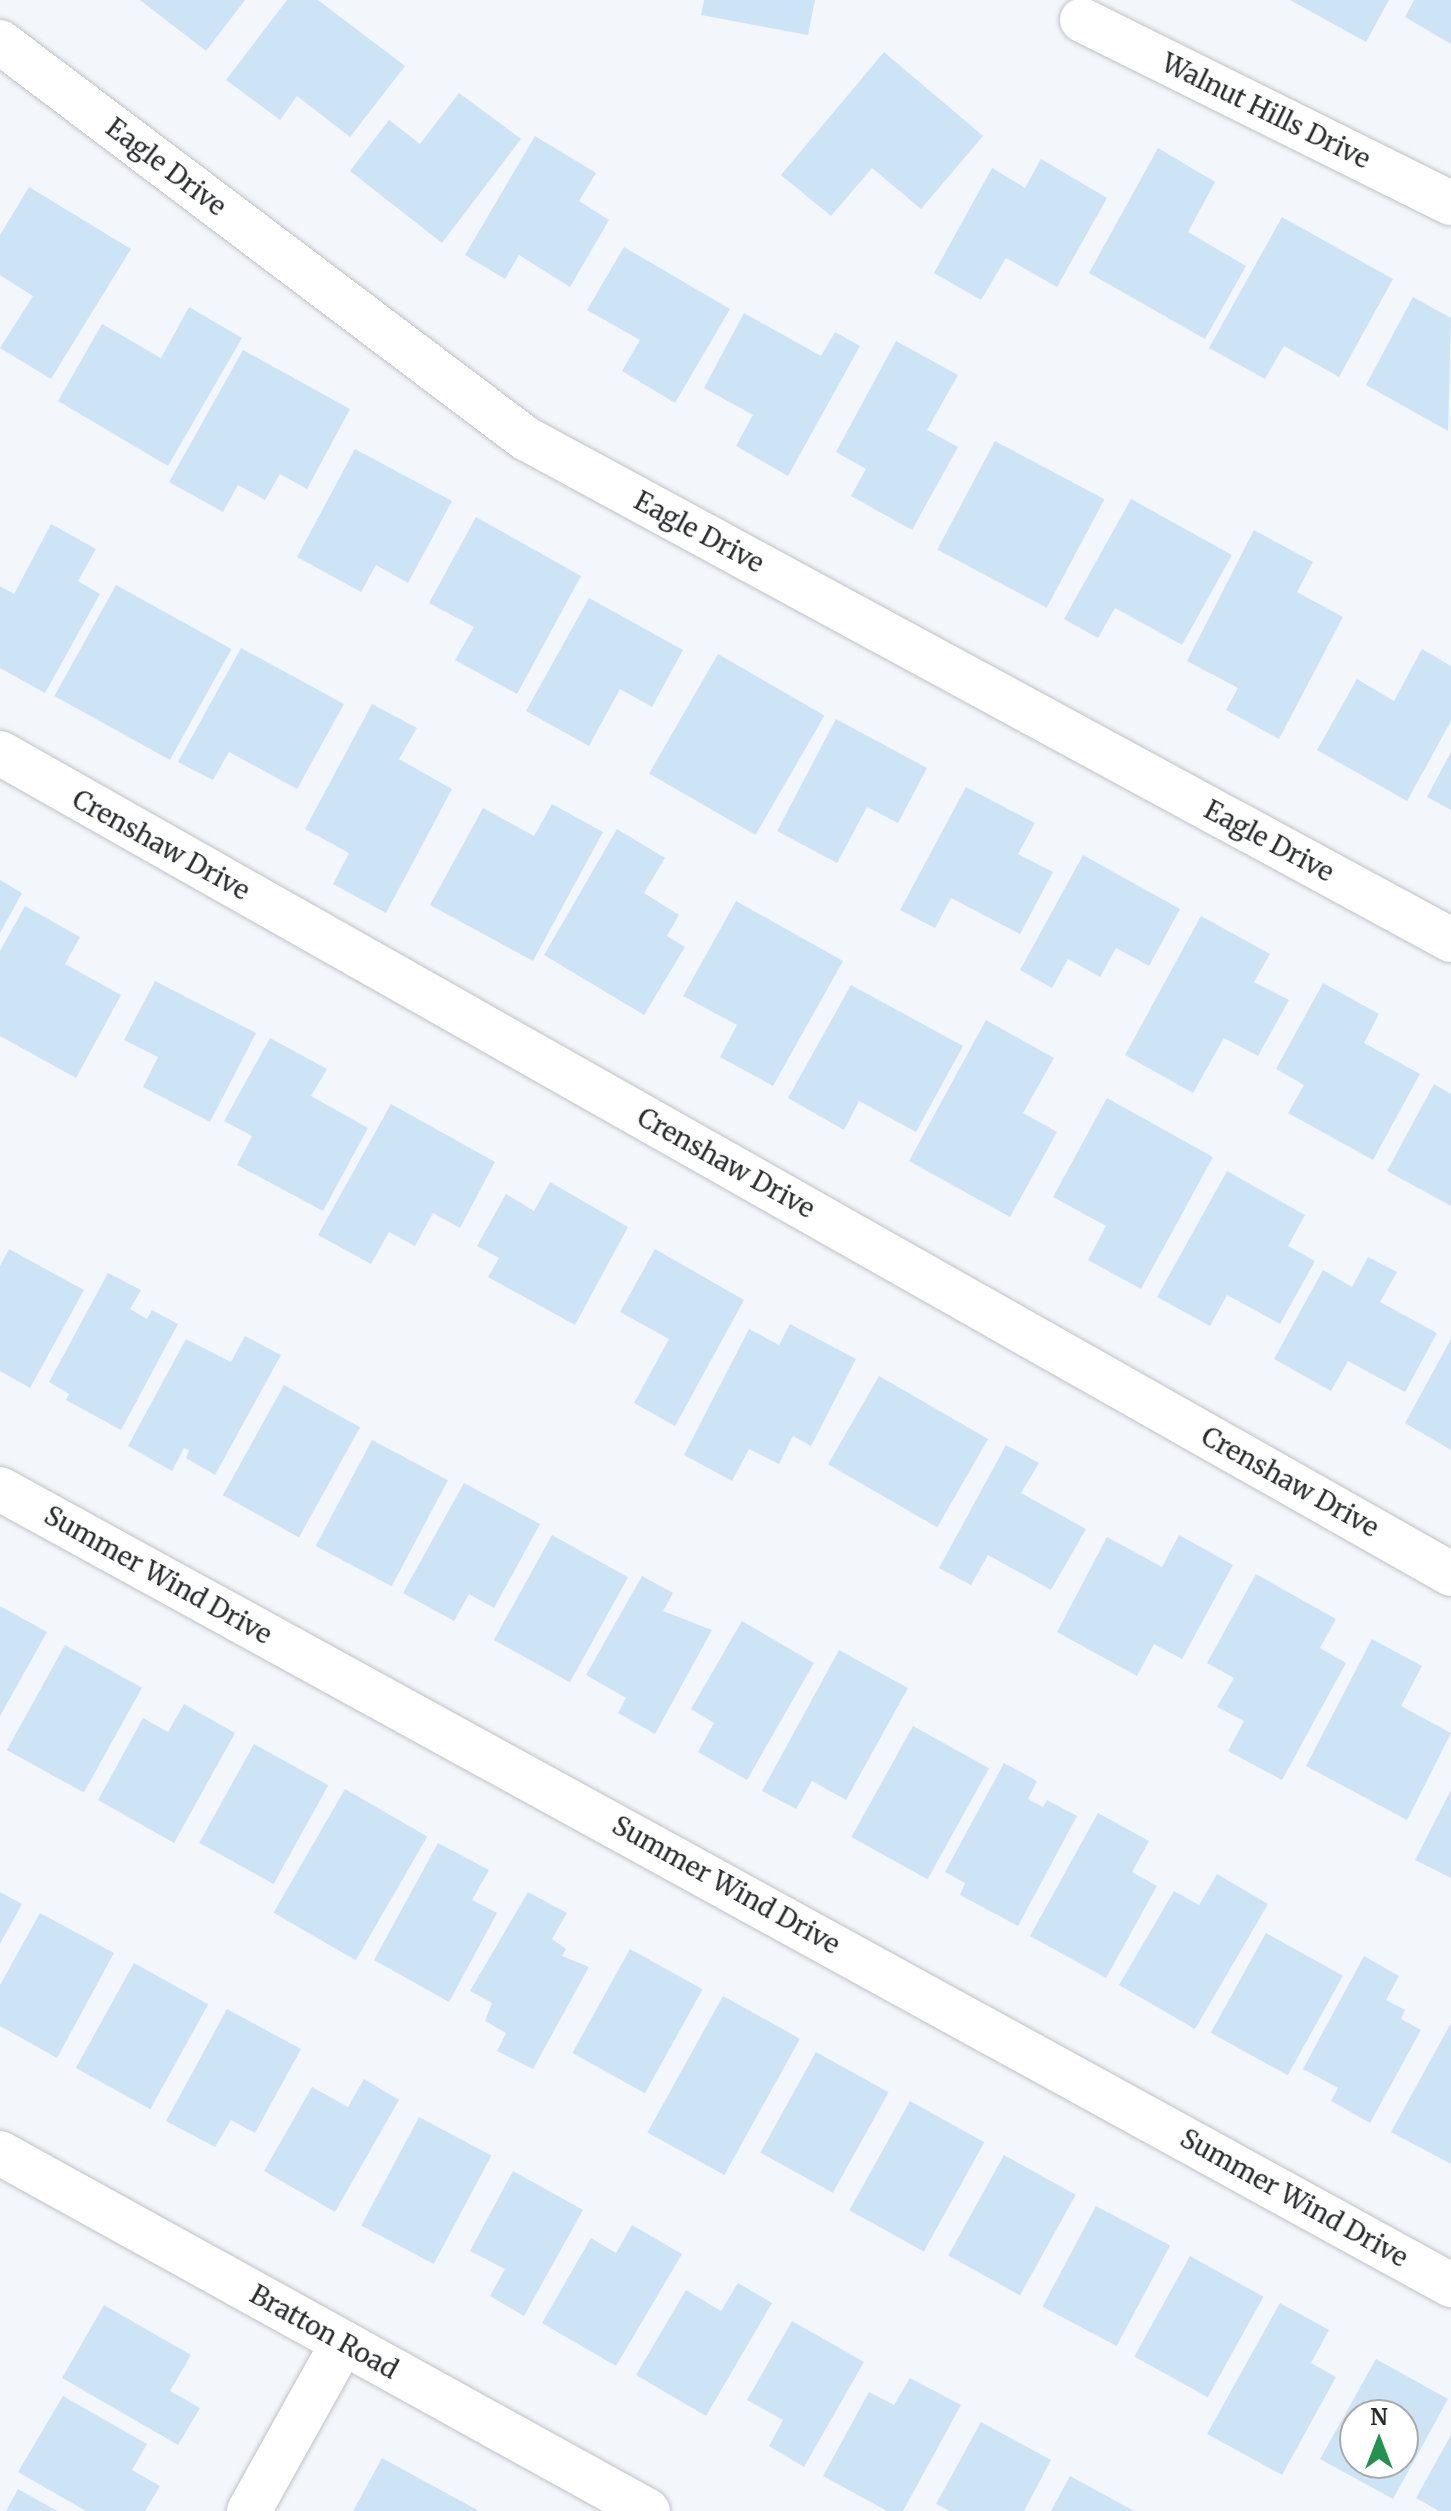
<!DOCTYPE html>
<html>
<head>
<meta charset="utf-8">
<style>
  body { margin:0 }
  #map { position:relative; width:1451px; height:2511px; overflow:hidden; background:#f3f6fb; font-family:Merriweather,serif }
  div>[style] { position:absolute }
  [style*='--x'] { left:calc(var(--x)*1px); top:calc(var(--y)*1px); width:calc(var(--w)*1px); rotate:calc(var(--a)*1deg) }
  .building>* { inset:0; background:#cde4f7; transform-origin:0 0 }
  .roads { filter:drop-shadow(0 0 2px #bfc2c7) drop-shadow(0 0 2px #bfc2c7) }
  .minor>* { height:44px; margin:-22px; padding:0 22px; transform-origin:22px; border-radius:22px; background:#fff }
  .tertiary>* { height:44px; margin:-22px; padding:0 22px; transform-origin:22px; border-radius:22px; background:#fff }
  span { translate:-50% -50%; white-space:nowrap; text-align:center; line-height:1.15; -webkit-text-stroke:8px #fff; paint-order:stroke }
  .street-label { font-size:26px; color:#2a2b2d }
  .north { position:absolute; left:1339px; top:2399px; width:80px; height:80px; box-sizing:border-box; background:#fff; border:2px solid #aaaaab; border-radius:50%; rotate:0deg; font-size:22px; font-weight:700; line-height:32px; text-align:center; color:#2a2b2d }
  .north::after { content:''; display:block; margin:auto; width:28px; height:36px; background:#21934d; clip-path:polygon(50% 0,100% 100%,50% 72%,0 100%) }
</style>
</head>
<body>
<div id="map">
  <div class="building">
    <div style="clip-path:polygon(140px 0,245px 0,206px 51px)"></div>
    <div style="clip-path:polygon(287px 0,318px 0,405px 66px,350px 137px,297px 96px,280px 120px,226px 80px)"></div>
    <div style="clip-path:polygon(704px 0,815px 0,808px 35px,701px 15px)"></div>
    <div style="clip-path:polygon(1290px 0,1389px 0,1366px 42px)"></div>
    <div style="clip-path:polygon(1414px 0,1451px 0,1451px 44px,1405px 17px)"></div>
    <div style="clip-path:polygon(884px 52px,983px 136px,921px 209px,872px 168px,831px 216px,781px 175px)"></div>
    <div style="clip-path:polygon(459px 93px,521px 139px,442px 243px,350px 171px,389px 120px,420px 144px)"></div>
    <div style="clip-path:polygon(535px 136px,596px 173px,579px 201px,609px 220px,570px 287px,519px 255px,505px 279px,465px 255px)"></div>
    <div style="clip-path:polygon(1158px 148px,1215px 182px,1188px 232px,1246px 266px,1205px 339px,1089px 273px)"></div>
    <div style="clip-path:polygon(1041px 159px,1107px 198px,1057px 287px,1006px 258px,981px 300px,934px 273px,992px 168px,1025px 188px)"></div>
    <div style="clip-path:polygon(29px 187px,131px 249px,51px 379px,0 348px,33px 296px,0 275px,0 235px)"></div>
    <div style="clip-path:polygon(1282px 217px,1393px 279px,1339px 377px,1284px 346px,1265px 379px,1209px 348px)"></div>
    <div style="clip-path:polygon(624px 247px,730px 309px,675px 403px,622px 371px,640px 340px,587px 310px)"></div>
    <div style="clip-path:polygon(1413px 297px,1451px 318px,1448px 431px,1366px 385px)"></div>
    <div style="clip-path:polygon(189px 307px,242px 338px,168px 466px,58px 401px,102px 324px,161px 358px)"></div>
    <div style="clip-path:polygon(744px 313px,821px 356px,835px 332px,860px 346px,788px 476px,736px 446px,753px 415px,704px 388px)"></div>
    <div style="clip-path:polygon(896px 341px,958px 375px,927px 430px,958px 447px,912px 530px,851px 496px,866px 469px,836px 452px)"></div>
    <div style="clip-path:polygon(243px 350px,350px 409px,307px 489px,280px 474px,265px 500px,238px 485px,223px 512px,169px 482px)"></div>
    <div style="left:995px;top:441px;width:124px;height:123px;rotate:28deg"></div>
    <div style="clip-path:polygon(355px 449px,452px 501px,408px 583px,376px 565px,361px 592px,297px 557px)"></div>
    <div style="clip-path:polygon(1131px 499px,1232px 555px,1182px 645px,1115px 608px,1098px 638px,1064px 619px)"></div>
    <div style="clip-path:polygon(476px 517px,581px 576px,517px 694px,455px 660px,474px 627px,429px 603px)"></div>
    <div style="clip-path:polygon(51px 524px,96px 549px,78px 581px,100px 594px,45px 693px,0 668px,0 586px,14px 594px)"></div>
    <div style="clip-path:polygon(1254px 530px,1313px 562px,1297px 592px,1343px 617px,1279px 739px,1226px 710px,1238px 688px,1187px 661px)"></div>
    <div style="left:116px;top:585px;width:132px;height:127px;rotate:29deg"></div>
    <div style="clip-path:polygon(589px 598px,683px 650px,652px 707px,620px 689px,589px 746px,526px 711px)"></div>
    <div style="clip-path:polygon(241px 648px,344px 704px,297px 789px,229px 752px,213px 780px,178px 762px)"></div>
    <div style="clip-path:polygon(1422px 649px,1451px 666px,1451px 721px,1407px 801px,1317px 750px,1357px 679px,1394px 701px)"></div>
    <div style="left:718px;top:654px;width:123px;height:138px;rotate:30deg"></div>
    <div style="clip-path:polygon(372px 704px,417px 728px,399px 759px,452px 789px,386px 913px,333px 884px,349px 853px,305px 829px)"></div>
    <div style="clip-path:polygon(836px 719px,927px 768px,898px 823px,867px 807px,837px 863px,777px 831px)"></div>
    <div style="clip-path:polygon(1451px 752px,1451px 810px,1427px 797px)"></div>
    <div style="clip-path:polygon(966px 787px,1035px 823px,1018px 854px,1053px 872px,1020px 934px,951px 898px,935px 928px,900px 910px)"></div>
    <div style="clip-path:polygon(552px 804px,603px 832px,533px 961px,430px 905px,483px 808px,534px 836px)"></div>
    <div style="clip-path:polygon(617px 829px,665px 858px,644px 893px,679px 915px,667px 936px,685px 947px,644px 1015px,544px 955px)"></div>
    <div style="clip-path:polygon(1083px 855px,1180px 909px,1149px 966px,1116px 948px,1100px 977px,1068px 959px,1052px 988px,1020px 970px)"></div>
    <div style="clip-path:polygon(0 880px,22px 893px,0 933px)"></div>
    <div style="clip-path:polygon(736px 901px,843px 961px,773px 1086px,720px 1057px,737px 1025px,683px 996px)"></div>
    <div style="clip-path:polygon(25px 906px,80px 937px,65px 964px,121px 995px,76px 1078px,0 1036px,0 951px)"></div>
    <div style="clip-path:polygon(1201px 916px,1270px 954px,1254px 982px,1289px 1000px,1258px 1056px,1224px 1038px,1193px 1093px,1125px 1055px)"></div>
    <div style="clip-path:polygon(155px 981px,256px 1033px,210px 1122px,143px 1087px,158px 1057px,124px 1040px)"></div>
    <div style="clip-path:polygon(1323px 983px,1379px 1014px,1364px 1043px,1420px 1074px,1373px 1160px,1288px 1113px,1304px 1085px,1276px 1069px)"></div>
    <div style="clip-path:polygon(851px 985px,963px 1046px,916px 1132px,859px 1101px,844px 1130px,788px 1098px)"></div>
    <div style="clip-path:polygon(986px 1020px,1054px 1058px,1023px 1113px,1057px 1132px,1010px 1217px,909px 1161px)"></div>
    <div style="clip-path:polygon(270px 1038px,327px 1069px,311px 1096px,368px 1128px,323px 1211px,237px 1165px,252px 1136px,224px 1121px)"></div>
    <div style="clip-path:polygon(1434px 1084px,1451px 1094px,1451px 1206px,1387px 1171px)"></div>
    <div style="clip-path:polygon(1107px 1098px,1213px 1157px,1141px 1289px,1088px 1260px,1106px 1226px,1053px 1197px)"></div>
    <div style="clip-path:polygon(391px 1104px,495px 1162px,460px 1228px,433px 1213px,415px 1246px,389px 1232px,371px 1264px,318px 1235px)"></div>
    <div style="clip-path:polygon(1227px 1171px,1305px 1215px,1288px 1246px,1315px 1261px,1280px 1324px,1227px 1295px,1210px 1326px,1157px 1297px)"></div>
    <div style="clip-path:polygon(550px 1182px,628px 1227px,575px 1325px,488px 1277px,499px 1258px,477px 1246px,506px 1194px,534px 1211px)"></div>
    <div style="clip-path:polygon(9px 1249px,84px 1290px,30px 1388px,0 1371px,0 1266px)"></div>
    <div style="clip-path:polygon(655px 1249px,744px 1300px,675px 1426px,634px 1403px,669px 1339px,620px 1312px)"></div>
    <div style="clip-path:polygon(1368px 1257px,1397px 1272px,1380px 1302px,1437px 1333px,1405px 1392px,1348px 1361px,1331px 1391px,1274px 1359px,1323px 1270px,1352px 1287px)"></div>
    <div style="clip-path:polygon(108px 1273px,141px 1290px,130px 1309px,147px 1319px,152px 1310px,178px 1324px,121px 1430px,66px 1400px,69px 1394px,49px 1382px)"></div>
    <div style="clip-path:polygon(790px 1324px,856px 1359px,811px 1446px,793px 1436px,779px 1464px,749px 1449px,732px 1481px,684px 1455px,749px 1329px,779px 1345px)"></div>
    <div style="clip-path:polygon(245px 1336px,281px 1355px,215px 1475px,186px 1458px,189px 1450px,184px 1448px,172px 1471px,128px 1446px,186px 1339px,231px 1362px)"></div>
    <div style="clip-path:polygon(1451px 1339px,1451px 1450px,1405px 1423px)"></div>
    <div style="left:879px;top:1376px;width:126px;height:102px;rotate:30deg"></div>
    <div style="left:284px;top:1385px;width:87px;height:126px;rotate:29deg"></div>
    <div style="left:372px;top:1440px;width:86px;height:120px;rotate:28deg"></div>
    <div style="clip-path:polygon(1006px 1445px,1039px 1463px,1021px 1493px,1086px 1529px,1051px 1590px,988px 1555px,971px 1585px,939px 1568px)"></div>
    <div style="clip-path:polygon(464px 1483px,540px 1524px,494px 1608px,469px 1594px,454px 1621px,403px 1593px)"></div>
    <div style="left:552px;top:1535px;width:87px;height:120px;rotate:29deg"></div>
    <div style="clip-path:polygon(1179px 1535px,1233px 1565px,1182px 1659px,1154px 1644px,1137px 1676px,1057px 1632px,1107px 1537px,1162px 1567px)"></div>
    <div style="clip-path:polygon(1256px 1574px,1336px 1619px,1320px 1648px,1346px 1663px,1282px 1780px,1228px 1751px,1244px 1721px,1217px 1707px,1234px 1678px,1207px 1663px)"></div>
    <div style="clip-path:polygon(642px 1576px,673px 1593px,663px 1611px,712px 1630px,655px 1734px,618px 1713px,626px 1698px,586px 1675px)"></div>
    <div style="clip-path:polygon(0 1606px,47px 1632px,0 1716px)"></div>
    <div style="clip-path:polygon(742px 1621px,814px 1663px,747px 1780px,698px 1752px,714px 1723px,691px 1709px)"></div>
    <div style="clip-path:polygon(1372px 1639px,1422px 1666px,1401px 1706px,1451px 1733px,1407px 1820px,1306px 1766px)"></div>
    <div style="left:65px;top:1645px;width:88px;height:120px;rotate:29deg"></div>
    <div style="clip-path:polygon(839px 1650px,908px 1688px,846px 1800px,812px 1781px,796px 1809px,762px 1791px)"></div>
    <div style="clip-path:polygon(184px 1704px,235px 1733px,174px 1843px,98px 1800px,143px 1718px,168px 1732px)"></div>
    <div style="left:913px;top:1726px;width:87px;height:127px;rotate:29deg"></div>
    <div style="left:254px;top:1744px;width:85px;height:113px;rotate:29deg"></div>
    <div style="clip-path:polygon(1004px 1763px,1037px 1781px,1028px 1799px,1043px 1807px,1047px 1800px,1077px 1816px,1018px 1926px,960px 1895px,965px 1883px,945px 1872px)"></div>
    <div style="left:345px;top:1789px;width:95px;height:143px;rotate:30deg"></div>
    <div style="clip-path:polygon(1451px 1790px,1451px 1878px,1415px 1860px)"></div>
    <div style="clip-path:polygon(1098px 1813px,1149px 1841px,1132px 1872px,1157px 1886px,1106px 1978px,1030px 1936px)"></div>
    <div style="clip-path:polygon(438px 1843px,489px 1870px,472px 1900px,497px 1913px,449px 2002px,374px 1960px)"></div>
    <div style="clip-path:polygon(1217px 1874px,1268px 1904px,1195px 2029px,1119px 1985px,1174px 1891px,1199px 1905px)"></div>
    <div style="clip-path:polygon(0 1892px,22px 1904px,0 1944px)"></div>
    <div style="clip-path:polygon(528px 1892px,567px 1913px,552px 1939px,566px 1949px,562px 1956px,589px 1967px,533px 2069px,497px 2051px,506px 2033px,485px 2021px,492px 2003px,470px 1991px)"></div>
    <div style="clip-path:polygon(40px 1913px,114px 1953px,57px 2058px,0 2026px,0 1985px)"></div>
    <div style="left:1266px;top:1933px;width:88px;height:114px;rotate:29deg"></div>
    <div style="left:630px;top:1949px;width:83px;height:119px;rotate:29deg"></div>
    <div style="clip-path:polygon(1364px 1956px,1399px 1976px,1386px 2000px,1405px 2010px,1401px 2019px,1421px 2030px,1370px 2123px,1331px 2101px,1338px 2088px,1303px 2069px)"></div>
    <div style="left:134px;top:1963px;width:85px;height:120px;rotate:29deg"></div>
    <div style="left:723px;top:1996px;width:88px;height:156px;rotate:29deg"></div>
    <div style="clip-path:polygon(227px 2009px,301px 2049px,255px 2133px,231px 2120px,215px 2147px,166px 2121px)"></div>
    <div style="clip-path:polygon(1451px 2023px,1451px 2164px,1391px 2132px)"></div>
    <div style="left:816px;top:2052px;width:83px;height:115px;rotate:29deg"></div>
    <div style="clip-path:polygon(364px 2079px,399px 2100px,335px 2212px,264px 2171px,312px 2087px,348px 2107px)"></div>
    <div style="left:910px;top:2101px;width:85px;height:125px;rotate:29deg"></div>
    <div style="left:419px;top:2117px;width:82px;height:123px;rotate:28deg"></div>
    <div style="left:1004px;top:2155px;width:82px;height:115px;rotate:29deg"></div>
    <div style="clip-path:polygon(513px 2171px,583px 2210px,524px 2316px,490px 2296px,505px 2269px,470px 2251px)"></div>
    <div style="left:1096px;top:2206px;width:84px;height:114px;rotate:28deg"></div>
    <div style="clip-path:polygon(632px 2225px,682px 2254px,616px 2366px,542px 2323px,591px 2238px,616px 2253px)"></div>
    <div style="left:1190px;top:2256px;width:84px;height:115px;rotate:29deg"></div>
    <div style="clip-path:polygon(738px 2283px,772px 2303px,706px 2416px,636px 2375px,686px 2290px,721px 2311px)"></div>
    <div style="clip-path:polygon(1280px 2303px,1329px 2330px,1311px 2363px,1336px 2377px,1282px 2475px,1207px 2434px)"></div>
    <div style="clip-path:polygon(104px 2305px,191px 2355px,170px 2391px,200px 2408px,178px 2445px,62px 2378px)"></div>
    <div style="clip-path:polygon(792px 2321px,864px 2362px,804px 2467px,769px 2446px,783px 2420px,747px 2400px)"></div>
    <div style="clip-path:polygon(evenodd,1376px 2359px,1448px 2399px,1393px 2499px,1320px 2459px,1376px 2359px,1355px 2415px,1403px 2415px,1403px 2463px,1355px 2463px,1355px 2415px)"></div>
    <div style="clip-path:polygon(910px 2378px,961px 2405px,903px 2511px,887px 2511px,823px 2476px,869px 2392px,894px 2405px)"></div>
    <div style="clip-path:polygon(63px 2396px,147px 2444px,132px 2470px,160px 2486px,145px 2511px,86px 2511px,18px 2472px)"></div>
    <div style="clip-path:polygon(981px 2422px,1051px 2460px,1024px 2511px,950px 2511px,936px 2504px)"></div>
    <div style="clip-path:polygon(1451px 2435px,1451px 2511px,1439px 2511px,1416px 2498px)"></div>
    <div style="clip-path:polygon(382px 2458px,479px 2511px,353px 2511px)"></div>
    <div style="clip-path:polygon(1070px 2476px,1134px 2511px,1051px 2511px)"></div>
    <div style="clip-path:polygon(18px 2489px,57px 2511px,6px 2511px)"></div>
  </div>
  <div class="roads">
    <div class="minor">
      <div style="--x:1082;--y:20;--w:412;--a:26.4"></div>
      <div style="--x:0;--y:42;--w:658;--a:37.03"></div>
      <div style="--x:525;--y:438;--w:1053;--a:28.46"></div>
      <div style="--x:0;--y:753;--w:1667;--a:29.5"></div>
      <div style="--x:0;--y:1489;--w:1655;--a:28.75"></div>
      <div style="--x:249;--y:2511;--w:193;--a:-60.9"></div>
    </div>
    <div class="tertiary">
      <div style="--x:0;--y:2153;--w:740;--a:28.92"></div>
    </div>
  </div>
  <div class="street-label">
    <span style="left:1266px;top:111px;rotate:26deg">Walnut Hills Drive</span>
    <span style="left:166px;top:167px;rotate:37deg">Eagle Drive</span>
    <span style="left:699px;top:532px;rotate:28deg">Eagle Drive</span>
    <span style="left:1269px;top:841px;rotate:28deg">Eagle Drive</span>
    <span style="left:161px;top:845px;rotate:29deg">Crenshaw Drive</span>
    <span style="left:726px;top:1163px;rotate:29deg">Crenshaw Drive</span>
    <span style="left:1290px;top:1482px;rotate:29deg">Crenshaw Drive</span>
    <span style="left:158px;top:1575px;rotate:29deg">Summer Wind Drive</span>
    <span style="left:726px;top:1885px;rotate:29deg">Summer Wind Drive</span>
    <span style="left:1294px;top:2198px;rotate:29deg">Summer Wind Drive</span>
    <span style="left:324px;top:2332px;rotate:29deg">Bratton Road</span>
  </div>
  <div class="north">N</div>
</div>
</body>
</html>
